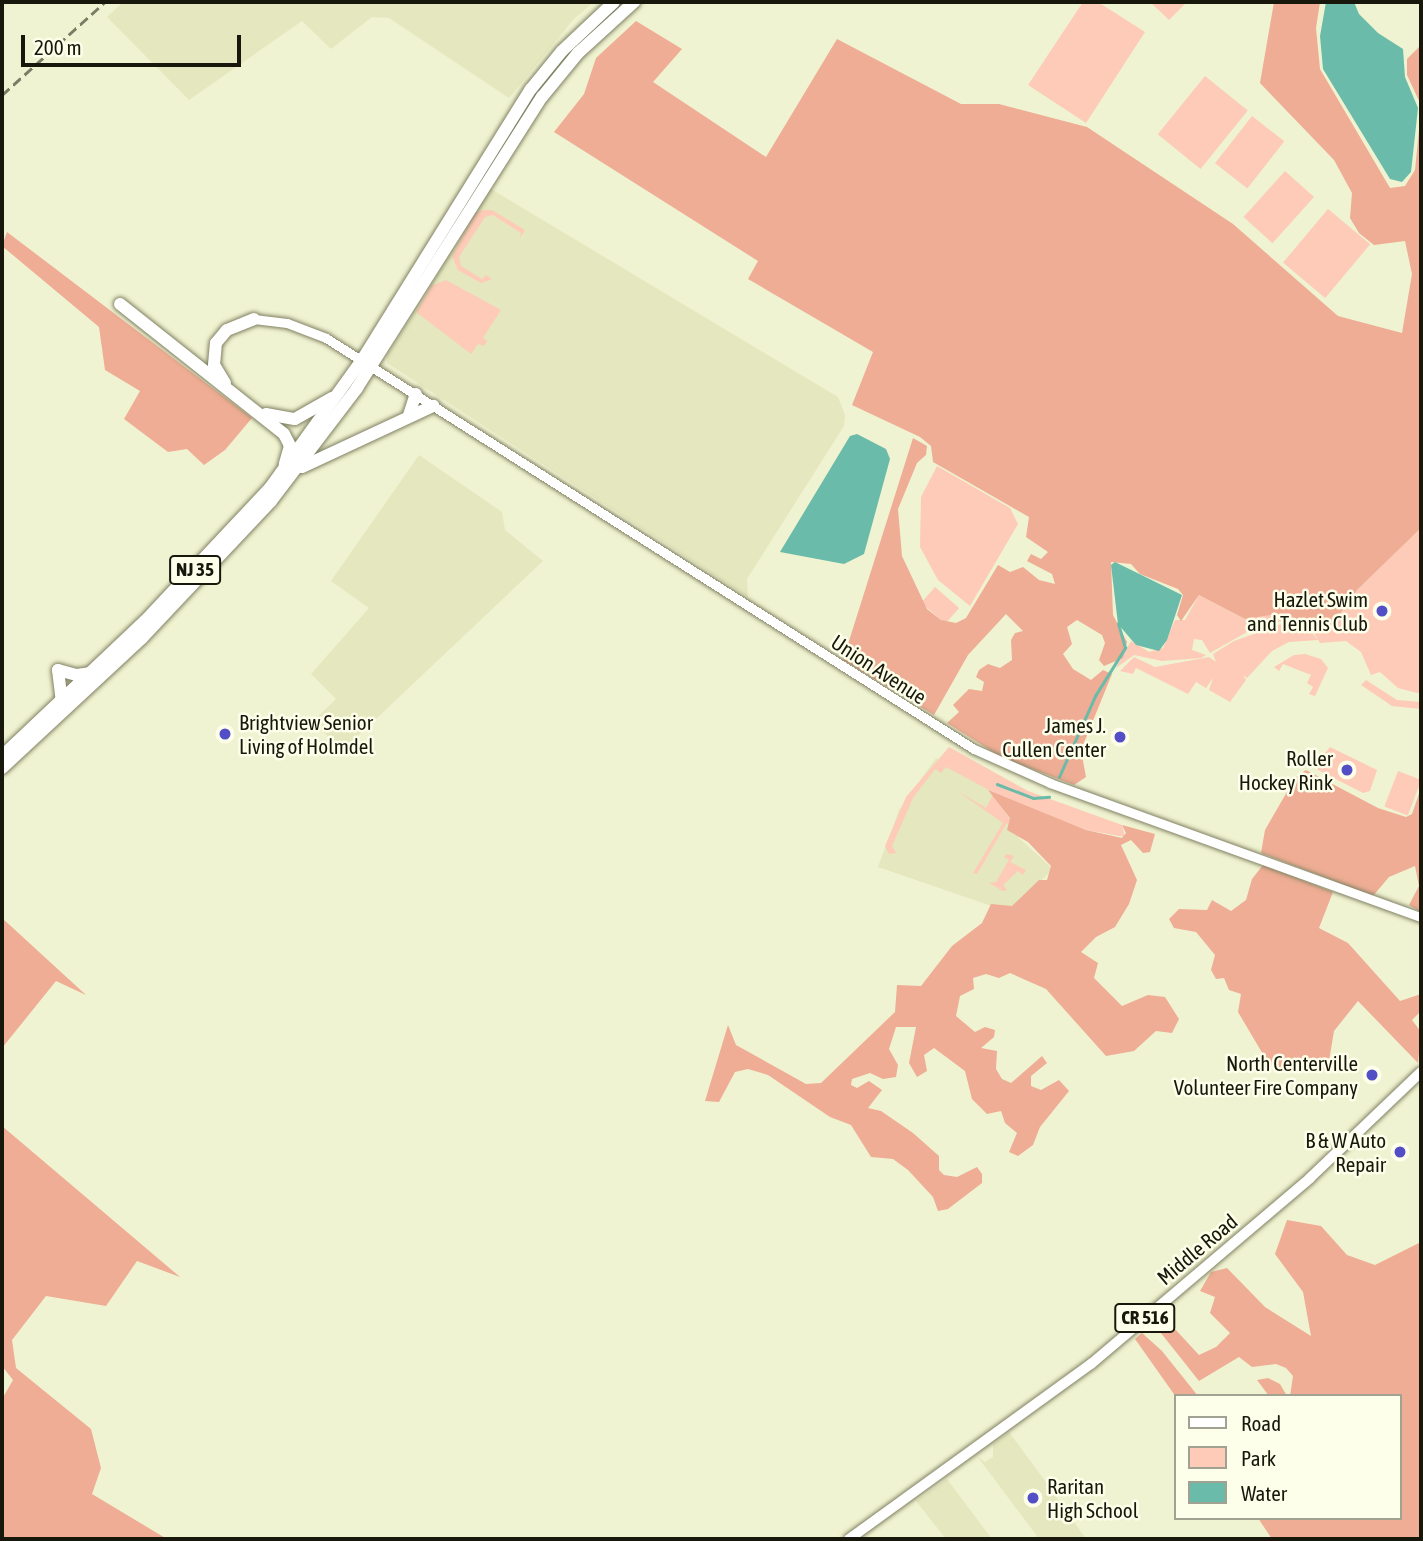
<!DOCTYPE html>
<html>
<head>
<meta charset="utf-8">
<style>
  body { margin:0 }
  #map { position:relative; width:1423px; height:1541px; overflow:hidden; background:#f0f3d1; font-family:"Asap Condensed",sans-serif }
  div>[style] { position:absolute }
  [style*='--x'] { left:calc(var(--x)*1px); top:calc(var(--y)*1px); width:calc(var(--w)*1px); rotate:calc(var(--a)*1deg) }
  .built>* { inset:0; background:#e5e7be }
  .green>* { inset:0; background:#fdcbb7; transform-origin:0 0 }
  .forest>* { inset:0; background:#eead94 }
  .water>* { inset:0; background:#6abba9 }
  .stream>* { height:2.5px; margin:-1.25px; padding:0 1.25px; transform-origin:1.25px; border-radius:1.25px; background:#6abba9 }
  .roads { filter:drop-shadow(0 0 2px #808163) drop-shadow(0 0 2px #808163) }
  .tertiary>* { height:9px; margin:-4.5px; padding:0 4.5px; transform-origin:4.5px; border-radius:4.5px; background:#fff }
  .primary>* { height:10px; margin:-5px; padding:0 5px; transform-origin:5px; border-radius:5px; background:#fff }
  .trunk>* { height:12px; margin:-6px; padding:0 6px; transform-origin:6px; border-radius:6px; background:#fff }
  .rail>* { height:2.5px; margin-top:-1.25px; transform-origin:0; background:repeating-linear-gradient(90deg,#7b7c66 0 10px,transparent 0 15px) }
  .dots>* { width:19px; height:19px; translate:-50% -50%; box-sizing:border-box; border:4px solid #fdffea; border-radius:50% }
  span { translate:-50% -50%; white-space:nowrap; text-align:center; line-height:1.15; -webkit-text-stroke:5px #fdffea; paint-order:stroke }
  .shield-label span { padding:2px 5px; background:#fdffea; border:2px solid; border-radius:5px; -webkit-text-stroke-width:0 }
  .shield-label { font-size:19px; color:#17170b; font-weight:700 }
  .poi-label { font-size:21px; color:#17170b }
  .right { translate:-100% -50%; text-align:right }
  .left { translate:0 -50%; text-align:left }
  .street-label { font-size:21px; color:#17170b }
  .frame { position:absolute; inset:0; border:4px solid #17170b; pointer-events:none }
  .legend { position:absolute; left:1174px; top:1394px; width:228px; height:126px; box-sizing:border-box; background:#fdffea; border:2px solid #a1a291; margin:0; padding:9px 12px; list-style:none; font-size:21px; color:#17170b }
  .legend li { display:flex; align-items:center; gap:14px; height:35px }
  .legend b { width:35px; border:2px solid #a1a291 }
  .scale { position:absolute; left:21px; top:35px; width:220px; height:32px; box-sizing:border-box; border:4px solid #17170b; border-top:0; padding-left:9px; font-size:21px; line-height:24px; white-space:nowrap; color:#17170b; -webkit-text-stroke:5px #fdffea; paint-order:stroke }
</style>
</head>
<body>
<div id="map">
  <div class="built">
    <div style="clip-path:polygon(123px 2px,594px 2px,574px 19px,509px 98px,389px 18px,372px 17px,331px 49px,302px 21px,189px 100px,107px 17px)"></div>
    <div style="clip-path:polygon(491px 189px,838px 397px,845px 415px,844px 426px,747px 579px,748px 597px,387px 363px,387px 356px)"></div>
    <div style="clip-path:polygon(419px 455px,502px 512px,505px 530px,543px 561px,342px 751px,313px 721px,336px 699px,311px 674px,369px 608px,331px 581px)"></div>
    <div style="clip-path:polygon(936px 758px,997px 794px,1022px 830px,1018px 837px,1053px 869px,1009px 912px,878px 867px,899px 810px)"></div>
    <div style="clip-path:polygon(1009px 1432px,1040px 1474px,1086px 1539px,1034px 1539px,1037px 1536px,977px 1456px,985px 1462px,993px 1457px,993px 1444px)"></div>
    <div style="clip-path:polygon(947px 1479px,992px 1539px,946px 1539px,916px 1501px)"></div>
  </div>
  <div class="green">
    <div style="clip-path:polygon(1083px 2px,1098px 2px,1145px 32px,1086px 123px,1028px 85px)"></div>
    <div style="clip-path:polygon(1150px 2px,1187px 2px,1169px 20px)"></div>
    <div style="left:1205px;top:76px;width:55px;height:75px;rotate:39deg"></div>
    <div style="left:1252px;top:116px;width:41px;height:60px;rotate:38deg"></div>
    <div style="left:1285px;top:171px;width:39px;height:62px;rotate:42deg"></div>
    <div style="left:1328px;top:209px;width:55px;height:70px;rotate:40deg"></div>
    <div style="clip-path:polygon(483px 210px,492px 210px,525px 230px,520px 238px,521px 233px,493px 215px,485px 217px,459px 257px,461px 266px,482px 279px,486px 275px,492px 279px,481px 283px,458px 270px,452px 256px,475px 213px)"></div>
    <div style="clip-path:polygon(446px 280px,501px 310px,483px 338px,487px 341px,484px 346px,478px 344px,471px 354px,416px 312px,431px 286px)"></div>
    <div style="clip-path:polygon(937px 466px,1010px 508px,1018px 524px,970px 606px,938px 580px,920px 547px,921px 497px)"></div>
    <div style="clip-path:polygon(1421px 528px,1421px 692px,1417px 693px,1398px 688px,1380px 672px,1371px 675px,1361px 652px,1346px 641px,1320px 643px,1308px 624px,1333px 625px,1357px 590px)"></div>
    <div style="left:935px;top:587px;width:32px;height:21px;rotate:41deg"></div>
    <div style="clip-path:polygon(1199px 595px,1245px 619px,1272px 614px,1290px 619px,1254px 628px,1210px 653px,1202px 640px,1194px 639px,1192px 650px,1206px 655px,1201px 658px,1162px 661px,1134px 655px,1116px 668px,1131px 641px,1149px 652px,1163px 648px,1175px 620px,1185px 620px)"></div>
    <div style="clip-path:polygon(1287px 622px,1304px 624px,1318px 640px,1289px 642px,1272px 651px,1247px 678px,1243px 675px,1246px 680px,1230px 702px,1209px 690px,1213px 678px,1206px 688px,1196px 682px,1188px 694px,1136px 668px,1133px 674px,1120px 671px,1134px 657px,1155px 667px,1209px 657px,1216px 662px,1213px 654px,1234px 641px)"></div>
    <div style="clip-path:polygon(1305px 654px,1321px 659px,1328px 668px,1315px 696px,1309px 694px,1313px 687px,1307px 683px,1311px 675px,1283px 664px,1279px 671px,1274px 667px,1294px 655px)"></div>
    <div style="clip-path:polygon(1366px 680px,1397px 700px,1421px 702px,1421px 709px,1392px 706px,1361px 685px)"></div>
    <div style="clip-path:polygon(949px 747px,1028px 791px,1122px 825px,1125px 837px,1086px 830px,1004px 798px,946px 767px,941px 773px,935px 769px,913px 798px,892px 846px,896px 853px,889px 854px,885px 846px,906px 797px)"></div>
    <div style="clip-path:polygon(1330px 747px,1377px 770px,1370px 791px,1363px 793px,1318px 770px,1317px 763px)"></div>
    <div style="left:1398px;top:771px;width:25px;height:38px;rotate:21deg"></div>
    <div style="clip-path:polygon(956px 790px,986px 808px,993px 795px,1012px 822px,1006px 824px,977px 874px,973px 873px,1003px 823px)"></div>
    <div style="clip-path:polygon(1007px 854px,1014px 856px,1010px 862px,1026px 870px,1023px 875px,1018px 871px,1003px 885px,1007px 890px,1003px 891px,989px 883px,996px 882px,1009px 860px,1004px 857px)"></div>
  </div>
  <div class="forest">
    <div style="clip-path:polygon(1274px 2px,1320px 2px,1316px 28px,1320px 69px,1390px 188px,1405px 186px,1415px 170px,1421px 110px,1421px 528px,1357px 590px,1332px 625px,1324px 627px,1277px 614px,1245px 619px,1199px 595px,1181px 621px,1177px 615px,1183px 595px,1178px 589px,1140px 574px,1131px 564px,1111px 562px,1113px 615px,1127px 642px,1123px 658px,1104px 666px,1099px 660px,1105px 643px,1102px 635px,1077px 620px,1067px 627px,1072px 644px,1063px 654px,1073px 669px,1091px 680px,1103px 670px,1112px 674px,1081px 750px,1086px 777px,1074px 785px,1001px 757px,947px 723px,959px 712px,953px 705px,969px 689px,982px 691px,984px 682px,976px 677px,979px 670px,988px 664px,1000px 668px,1012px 660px,1011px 640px,1015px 633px,1023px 631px,1006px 614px,968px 655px,934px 715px,843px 660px,913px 438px,927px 446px,926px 455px,917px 463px,898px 509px,902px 556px,927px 609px,941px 620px,956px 623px,966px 618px,998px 565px,1010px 572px,1023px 567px,1039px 580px,1055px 584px,1052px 574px,1027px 561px,1031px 554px,1041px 559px,1048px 552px,1026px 537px,1029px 517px,933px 462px,931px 446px,920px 437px,852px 405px,873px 352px,748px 279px,758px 261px,554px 132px,584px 94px,596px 58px,636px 21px,682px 49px,653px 82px,766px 157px,837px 39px,961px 104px,999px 104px,1087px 127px,1233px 224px,1338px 316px,1402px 333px,1412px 274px,1405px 241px,1374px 245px,1359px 233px,1350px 218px,1352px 193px,1334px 160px,1260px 83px)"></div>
    <div style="clip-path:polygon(1421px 45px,1421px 105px,1407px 75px,1407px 59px)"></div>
    <div style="clip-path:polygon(7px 232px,252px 418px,225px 450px,204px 465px,187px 449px,168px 452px,124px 419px,140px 391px,105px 370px,99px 327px,2px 246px)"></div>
    <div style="clip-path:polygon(1306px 770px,1378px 808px,1406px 817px,1412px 814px,1421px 788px,1421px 912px,1409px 905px,1419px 886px,1415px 866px,1389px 877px,1373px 896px,1261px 853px,1265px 830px,1295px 778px)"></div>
    <div style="clip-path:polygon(988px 790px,1086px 830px,1122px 838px,1126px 833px,1122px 825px,1155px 834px,1150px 852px,1143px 853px,1131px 840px,1121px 845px,1137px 880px,1129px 904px,1115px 927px,1096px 937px,1081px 952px,1098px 963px,1094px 978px,1122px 1006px,1148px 995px,1165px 997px,1179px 1019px,1172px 1033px,1156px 1031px,1134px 1051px,1106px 1056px,1046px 989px,1010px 973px,999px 978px,986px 974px,973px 978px,974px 989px,960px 996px,956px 1016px,975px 1032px,985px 1027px,995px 1030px,994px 1037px,981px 1048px,997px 1051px,996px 1069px,1002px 1079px,1011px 1083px,1042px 1056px,1047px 1063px,1031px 1076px,1031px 1086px,1041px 1090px,1059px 1080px,1069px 1091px,1040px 1127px,1033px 1145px,1018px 1156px,1009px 1152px,1017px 1133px,1005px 1123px,1001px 1111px,987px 1114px,972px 1099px,965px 1071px,934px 1048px,924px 1055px,927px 1071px,917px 1077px,909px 1063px,916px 1027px,896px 1027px,889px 1049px,898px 1065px,896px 1077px,883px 1079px,870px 1073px,852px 1079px,851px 1085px,857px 1088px,869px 1081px,882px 1090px,868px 1108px,881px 1111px,913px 1133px,939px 1156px,939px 1170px,944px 1175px,957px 1177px,977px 1167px,982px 1174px,982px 1183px,948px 1209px,938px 1211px,933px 1197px,908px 1170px,893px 1159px,871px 1157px,851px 1125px,830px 1117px,768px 1075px,748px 1069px,735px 1072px,719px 1102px,705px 1101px,728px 1025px,736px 1045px,806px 1084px,821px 1083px,895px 1012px,897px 985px,921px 986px,952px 946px,982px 923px,991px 904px,1012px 906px,1039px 880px,1047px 880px,1051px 866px,1028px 842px,1007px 830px,1010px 818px)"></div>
    <div style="clip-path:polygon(1263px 865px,1333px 892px,1319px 928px,1348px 943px,1400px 1001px,1421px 994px,1421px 1011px,1412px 1020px,1421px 1032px,1418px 1063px,1358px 1001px,1334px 1031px,1327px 1073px,1317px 1063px,1297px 1072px,1275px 1068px,1267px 1061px,1238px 1012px,1241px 994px,1229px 990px,1224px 978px,1216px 979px,1211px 970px,1215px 955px,1196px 932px,1174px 928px,1169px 919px,1179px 909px,1207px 910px,1212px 900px,1231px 911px,1246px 900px,1252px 879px)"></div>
    <div style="clip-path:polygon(2px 918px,86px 995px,56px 981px,2px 1048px)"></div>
    <div style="clip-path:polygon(2px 1126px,180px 1277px,137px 1261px,106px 1306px,46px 1296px,12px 1340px,16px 1368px,91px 1429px,101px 1468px,92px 1494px,167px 1539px,2px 1539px,2px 1399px,13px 1380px,2px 1366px)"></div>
    <div style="clip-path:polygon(1287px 1220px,1321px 1226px,1347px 1255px,1375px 1265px,1421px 1242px,1421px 1539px,1272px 1539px,1258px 1518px,1400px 1518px,1400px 1396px,1290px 1396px,1293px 1376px,1286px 1368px,1276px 1364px,1252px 1367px,1239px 1357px,1199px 1381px,1153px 1323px,1162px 1315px,1199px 1355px,1216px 1347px,1230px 1333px,1210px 1313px,1215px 1297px,1200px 1291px,1211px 1272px,1227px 1268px,1265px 1307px,1311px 1336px,1303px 1292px,1275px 1254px)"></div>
    <div style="clip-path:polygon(1142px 1333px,1162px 1351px,1198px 1396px,1176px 1397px,1135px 1339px)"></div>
    <div style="clip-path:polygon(1268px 1378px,1280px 1384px,1287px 1396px,1269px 1396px,1257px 1380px)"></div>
  </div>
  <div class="water">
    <div style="clip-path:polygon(1326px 2px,1354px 2px,1359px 14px,1378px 33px,1403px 49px,1405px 77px,1418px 108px,1411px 172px,1402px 182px,1390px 179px,1323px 69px,1320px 36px)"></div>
    <div style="clip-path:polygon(857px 434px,886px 449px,890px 459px,864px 554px,844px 564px,780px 552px,850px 436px)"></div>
    <div style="clip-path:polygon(1115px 562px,1182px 595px,1167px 640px,1159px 651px,1136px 645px,1118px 624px,1111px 565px)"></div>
  </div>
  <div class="stream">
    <div style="--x:1059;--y:777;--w:89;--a:-66"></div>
    <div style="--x:1095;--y:696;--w:57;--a:-58"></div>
    <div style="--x:1125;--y:648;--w:25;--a:-106"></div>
    <div style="--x:997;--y:784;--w:39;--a:21"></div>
    <div style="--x:1033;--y:798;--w:16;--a:-4"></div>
  </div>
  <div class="roads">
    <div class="tertiary">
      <div style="--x:254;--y:319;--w:33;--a:7"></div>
      <div style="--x:287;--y:323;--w:42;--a:21"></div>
      <div style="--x:326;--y:338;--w:767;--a:32.39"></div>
      <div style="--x:974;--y:749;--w:83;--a:24.1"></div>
      <div style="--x:1050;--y:783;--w:394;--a:19.9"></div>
    </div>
    <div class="primary">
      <div style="--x:849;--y:1539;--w:299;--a:-35.9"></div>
      <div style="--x:1091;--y:1364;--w:287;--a:-40.3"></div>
      <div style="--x:1310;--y:1178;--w:153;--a:-43.7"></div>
    </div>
    <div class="trunk">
      <div style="--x:120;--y:304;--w:209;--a:38.4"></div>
      <div style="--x:284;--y:434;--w:13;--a:63"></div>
      <div style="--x:290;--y:446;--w:19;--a:106"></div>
      <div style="--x:225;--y:383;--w:21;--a:-121"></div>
      <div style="--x:214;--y:365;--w:22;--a:-85"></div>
      <div style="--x:216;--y:343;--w:17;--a:-50"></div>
      <div style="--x:227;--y:330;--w:29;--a:-22"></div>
      <div style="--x:266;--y:414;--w:29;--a:10"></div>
      <div style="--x:295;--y:419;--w:43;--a:-29.6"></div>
      <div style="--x:409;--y:415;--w:22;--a:-72"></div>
      <div style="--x:302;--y:467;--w:145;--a:-25"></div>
      <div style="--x:58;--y:670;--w:20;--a:15"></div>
      <div style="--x:77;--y:675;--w:14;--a:-8"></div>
      <div style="--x:58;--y:670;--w:31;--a:83"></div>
      <div style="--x:2;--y:756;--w:197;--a:-43.4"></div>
      <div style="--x:145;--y:621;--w:183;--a:-46.8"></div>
      <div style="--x:270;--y:488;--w:158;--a:-54.3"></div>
      <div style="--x:362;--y:360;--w:319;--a:-58.1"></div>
      <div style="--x:531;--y:89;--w:49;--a:-50.8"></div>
      <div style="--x:562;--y:51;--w:71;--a:-43.3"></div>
      <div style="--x:2;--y:768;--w:191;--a:-42.9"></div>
      <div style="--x:142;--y:638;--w:188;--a:-46.7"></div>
      <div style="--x:271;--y:501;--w:142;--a:-52.7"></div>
      <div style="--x:357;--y:388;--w:345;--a:-57.6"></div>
      <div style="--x:542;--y:97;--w:57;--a:-50.7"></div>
      <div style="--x:578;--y:53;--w:76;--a:-42.3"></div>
    </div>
  </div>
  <div class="rail">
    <div style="--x:2;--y:95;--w:139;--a:-42.1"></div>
  </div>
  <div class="dots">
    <div style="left:1382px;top:611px;background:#524ec5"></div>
    <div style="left:225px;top:734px;background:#524ec5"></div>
    <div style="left:1120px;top:737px;background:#524ec5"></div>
    <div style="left:1347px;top:770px;background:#524ec5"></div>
    <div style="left:1372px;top:1075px;background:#524ec5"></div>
    <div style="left:1400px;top:1152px;background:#524ec5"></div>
    <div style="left:1033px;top:1498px;background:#524ec5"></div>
  </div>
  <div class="shield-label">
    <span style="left:195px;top:570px">NJ 35</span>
    <span style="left:1145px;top:1318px">CR 516</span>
  </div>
  <div class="poi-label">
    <span class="right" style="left:1368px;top:611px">Hazlet Swim<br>and Tennis Club</span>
    <span class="left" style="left:239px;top:734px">Brightview Senior<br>Living of Holmdel</span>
    <span class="right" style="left:1106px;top:737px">James J.<br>Cullen Center</span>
    <span class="right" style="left:1333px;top:770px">Roller<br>Hockey Rink</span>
    <span class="right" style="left:1358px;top:1075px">North Centerville<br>Volunteer Fire Company</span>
    <span class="right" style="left:1386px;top:1152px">B &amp; W Auto<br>Repair</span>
    <span class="left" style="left:1047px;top:1498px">Raritan<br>High School</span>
  </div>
  <div class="street-label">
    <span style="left:879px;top:669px;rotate:33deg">Union Avenue</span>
    <span style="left:1197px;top:1249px;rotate:-40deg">Middle Road</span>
  </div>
  <div class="frame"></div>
  <ul class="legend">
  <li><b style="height:9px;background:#fff"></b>Road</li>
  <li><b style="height:19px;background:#fdcbb7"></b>Park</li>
  <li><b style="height:19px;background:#6abba9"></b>Water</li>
  </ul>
  <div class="scale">200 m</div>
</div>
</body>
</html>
